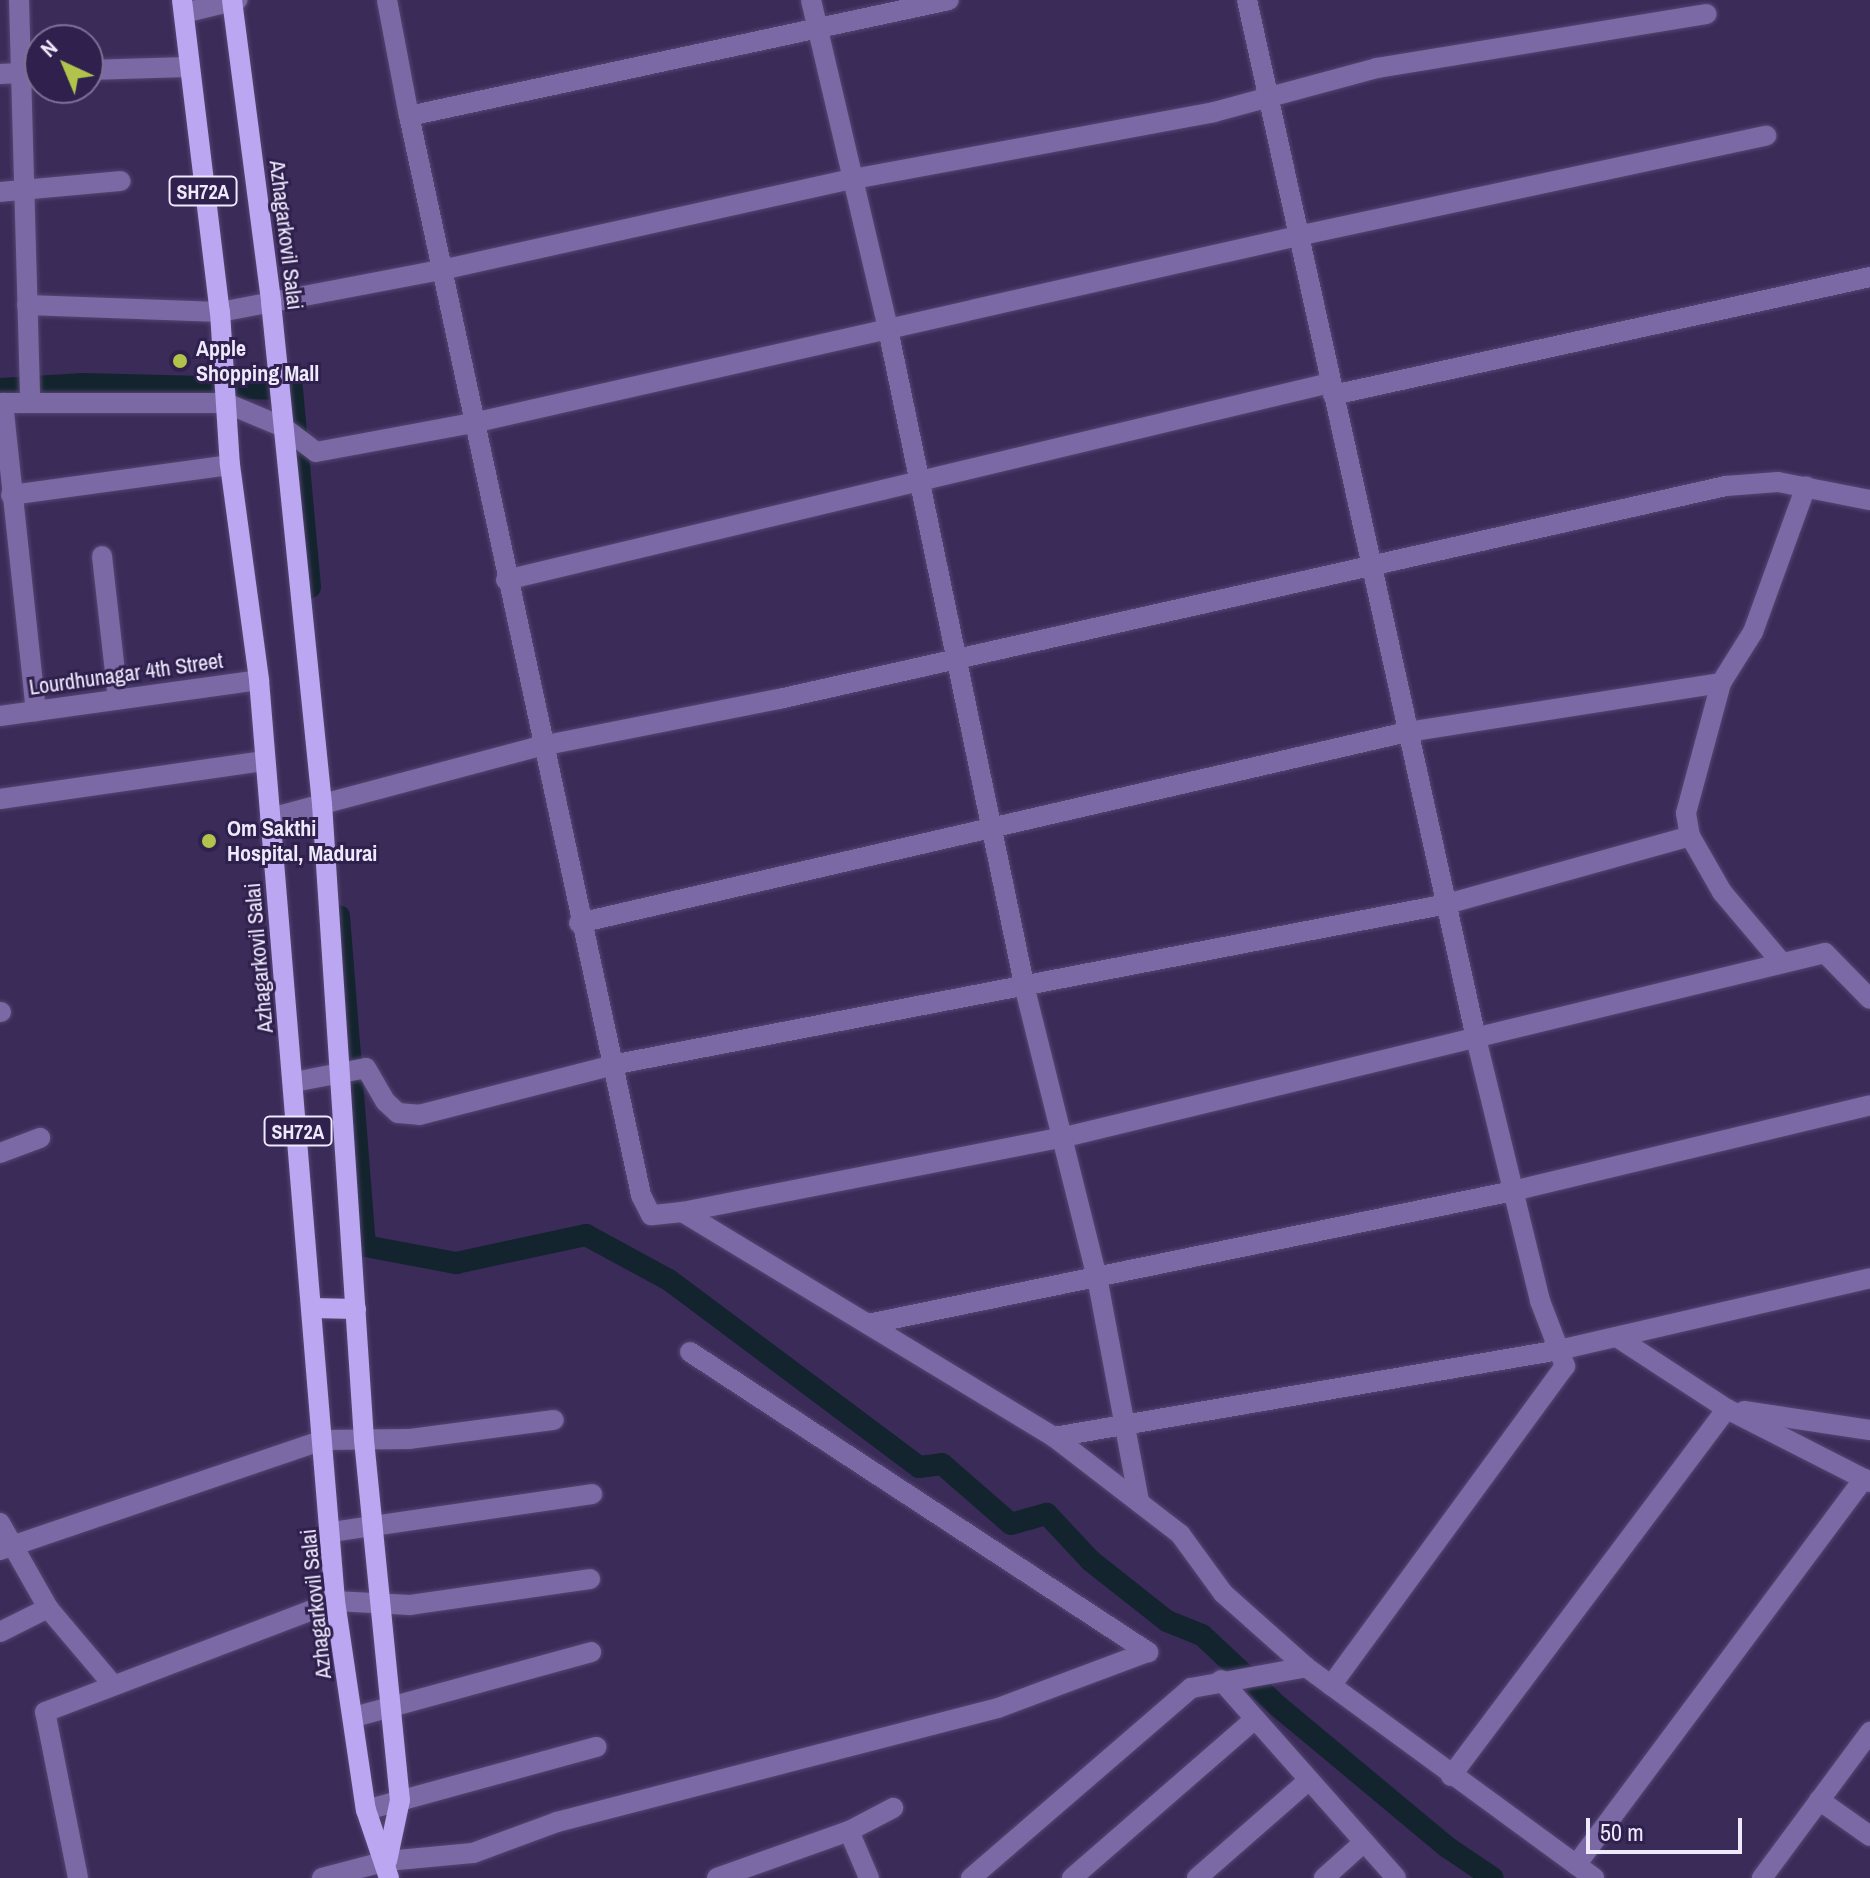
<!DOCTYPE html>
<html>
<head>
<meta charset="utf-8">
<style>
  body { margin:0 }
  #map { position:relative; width:1870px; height:1878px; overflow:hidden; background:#3a2b59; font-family:"Archivo Narrow",sans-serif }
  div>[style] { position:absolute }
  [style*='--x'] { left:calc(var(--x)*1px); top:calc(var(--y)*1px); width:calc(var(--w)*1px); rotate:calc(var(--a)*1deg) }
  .canal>* { height:22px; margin:-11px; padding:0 11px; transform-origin:11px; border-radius:11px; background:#14242f }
  .roads { filter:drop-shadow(0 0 2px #534670) drop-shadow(0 0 2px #534670) }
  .minor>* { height:20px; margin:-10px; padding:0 10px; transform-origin:10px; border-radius:10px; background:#7b69a6 }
  .tertiary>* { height:20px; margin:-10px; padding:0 10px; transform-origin:10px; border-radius:10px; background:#7b69a6 }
  .primary>* { height:20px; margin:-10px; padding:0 10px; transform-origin:10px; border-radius:10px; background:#bba7f1 }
  .dots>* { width:22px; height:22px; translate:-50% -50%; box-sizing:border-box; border:4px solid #30204e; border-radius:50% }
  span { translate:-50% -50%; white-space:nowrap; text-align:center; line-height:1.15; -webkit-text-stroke:6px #30204e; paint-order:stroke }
  .shield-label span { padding:2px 6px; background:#30204e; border:2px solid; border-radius:6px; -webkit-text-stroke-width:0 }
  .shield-label { font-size:20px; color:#eeeafc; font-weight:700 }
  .street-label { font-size:22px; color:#eeeafc }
  .poi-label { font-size:22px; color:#eeeafc; font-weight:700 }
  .left { translate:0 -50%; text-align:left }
  .north { position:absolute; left:24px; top:24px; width:80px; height:80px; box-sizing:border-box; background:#30204e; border:2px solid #7c7194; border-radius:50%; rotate:316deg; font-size:22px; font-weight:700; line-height:32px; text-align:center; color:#eeeafc }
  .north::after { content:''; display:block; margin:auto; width:28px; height:36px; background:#b2c34c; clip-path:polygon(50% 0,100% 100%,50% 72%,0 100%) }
  .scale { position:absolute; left:1586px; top:1818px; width:156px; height:36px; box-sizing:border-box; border:4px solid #eeeafc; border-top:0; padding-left:10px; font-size:24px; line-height:28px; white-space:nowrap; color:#eeeafc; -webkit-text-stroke:6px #30204e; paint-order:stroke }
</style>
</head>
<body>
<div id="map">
  <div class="canal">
    <div style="--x:0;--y:389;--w:83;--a:-3.4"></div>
    <div style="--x:83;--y:384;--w:209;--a:1.4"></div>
    <div style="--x:292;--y:389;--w:199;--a:84.8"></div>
    <div style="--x:339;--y:916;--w:331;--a:85.5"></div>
    <div style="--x:365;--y:1246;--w:93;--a:10.6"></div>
    <div style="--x:456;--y:1263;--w:133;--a:-12.2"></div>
    <div style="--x:586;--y:1235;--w:94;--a:28.5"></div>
    <div style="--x:669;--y:1280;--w:312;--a:36.8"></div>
    <div style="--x:919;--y:1467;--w:23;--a:-7"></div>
    <div style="--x:942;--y:1464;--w:91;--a:41"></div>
    <div style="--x:1011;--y:1524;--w:37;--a:-16"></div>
    <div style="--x:1047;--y:1514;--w:64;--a:46.9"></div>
    <div style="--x:1091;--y:1561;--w:97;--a:38.3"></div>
    <div style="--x:1167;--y:1621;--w:38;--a:22"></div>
    <div style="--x:1202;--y:1635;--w:105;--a:43.1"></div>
    <div style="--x:1279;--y:1707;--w:219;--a:39.8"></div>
    <div style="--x:1447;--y:1847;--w:55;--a:34"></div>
  </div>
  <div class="roads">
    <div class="minor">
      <div style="--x:19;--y:0;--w:401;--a:88.4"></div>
      <div style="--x:387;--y:0;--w:118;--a:79.3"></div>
      <div style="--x:811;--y:0;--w:338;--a:76.8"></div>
      <div style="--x:888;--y:329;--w:674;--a:78.27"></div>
      <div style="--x:1025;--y:989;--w:297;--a:76"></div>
      <div style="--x:1097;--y:1277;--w:229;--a:79.4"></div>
      <div style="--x:1247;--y:0;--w:1063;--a:77.56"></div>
      <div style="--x:1476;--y:1038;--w:271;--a:76.3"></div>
      <div style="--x:1540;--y:1301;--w:70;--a:69"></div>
      <div style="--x:1565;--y:1366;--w:396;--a:126.2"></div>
      <div style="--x:184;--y:13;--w:55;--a:-13.8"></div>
      <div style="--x:88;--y:70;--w:99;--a:-1.7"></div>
      <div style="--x:0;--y:74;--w:40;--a:-2.9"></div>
      <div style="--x:0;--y:192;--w:121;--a:-5.2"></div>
      <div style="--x:27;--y:305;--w:193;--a:2.1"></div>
      <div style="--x:220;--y:312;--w:225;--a:-10.8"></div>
      <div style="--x:441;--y:270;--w:422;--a:-12.5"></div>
      <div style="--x:853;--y:179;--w:367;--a:-10.5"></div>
      <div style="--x:1214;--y:112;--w:169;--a:-15.1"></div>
      <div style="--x:1377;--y:68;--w:334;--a:-9.3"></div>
      <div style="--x:1333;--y:395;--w:550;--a:-12.39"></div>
      <div style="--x:0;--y:403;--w:226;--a:0"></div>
      <div style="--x:226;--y:403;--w:62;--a:22.8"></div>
      <div style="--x:283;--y:427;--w:41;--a:37.1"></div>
      <div style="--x:316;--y:452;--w:160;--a:-10.5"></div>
      <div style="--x:473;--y:423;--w:846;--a:-12.77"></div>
      <div style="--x:1298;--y:236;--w:479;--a:-12.1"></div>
      <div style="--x:3;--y:403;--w:310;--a:83.9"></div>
      <div style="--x:11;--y:495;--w:221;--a:-7.8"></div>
      <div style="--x:102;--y:556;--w:144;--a:83.6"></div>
      <div style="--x:506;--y:580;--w:847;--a:-13.45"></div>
      <div style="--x:0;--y:716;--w:261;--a:-7.9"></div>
      <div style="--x:0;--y:799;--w:267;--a:-8.2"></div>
      <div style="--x:270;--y:818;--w:280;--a:-14.9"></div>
      <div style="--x:541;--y:746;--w:243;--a:-11.2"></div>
      <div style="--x:779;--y:699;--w:971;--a:-12.68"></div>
      <div style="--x:1726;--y:486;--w:52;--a:-4.4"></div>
      <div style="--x:1778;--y:482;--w:94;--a:11.1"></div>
      <div style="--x:579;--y:923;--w:850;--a:-12.99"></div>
      <div style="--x:1407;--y:732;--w:318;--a:-8.9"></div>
      <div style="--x:1782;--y:963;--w:93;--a:-130.2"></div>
      <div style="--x:1722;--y:892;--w:64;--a:-119.7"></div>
      <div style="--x:1690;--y:836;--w:23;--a:-100"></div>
      <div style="--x:1686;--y:813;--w:135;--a:-74.9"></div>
      <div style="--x:1721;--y:683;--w:60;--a:-57.9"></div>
      <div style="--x:1753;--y:632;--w:155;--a:-70"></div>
      <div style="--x:0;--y:1012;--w:1;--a:0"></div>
      <div style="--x:294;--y:1082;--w:73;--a:-11"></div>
      <div style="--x:366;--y:1068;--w:39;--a:60"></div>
      <div style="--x:386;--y:1102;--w:16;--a:43"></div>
      <div style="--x:398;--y:1113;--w:21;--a:5"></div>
      <div style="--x:419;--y:1115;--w:204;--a:-14.4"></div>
      <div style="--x:617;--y:1064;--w:845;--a:-10.91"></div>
      <div style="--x:1447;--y:904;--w:252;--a:-15.6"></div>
      <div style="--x:0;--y:1153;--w:43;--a:-20.6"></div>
      <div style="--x:682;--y:1212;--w:31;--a:174"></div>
      <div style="--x:651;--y:1215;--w:22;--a:-117"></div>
      <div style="--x:641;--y:1195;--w:1104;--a:-102.13"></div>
      <div style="--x:409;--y:116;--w:552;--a:-12.12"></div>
      <div style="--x:868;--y:1324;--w:659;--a:-11.65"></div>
      <div style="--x:1513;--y:1191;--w:367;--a:-13.5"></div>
      <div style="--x:690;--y:1352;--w:548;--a:33.23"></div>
      <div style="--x:1727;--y:1409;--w:161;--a:27"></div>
      <div style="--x:1744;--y:1411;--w:127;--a:8.6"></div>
      <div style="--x:1054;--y:1437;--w:512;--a:-9.77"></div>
      <div style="--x:1559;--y:1350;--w:319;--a:-13"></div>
      <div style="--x:0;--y:1523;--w:98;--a:60.5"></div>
      <div style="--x:48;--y:1608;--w:101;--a:49.8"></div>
      <div style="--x:332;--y:1532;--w:263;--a:-8.3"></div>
      <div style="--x:0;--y:1550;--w:341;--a:-18.8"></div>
      <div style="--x:323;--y:1440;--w:86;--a:-0.7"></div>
      <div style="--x:409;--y:1439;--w:146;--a:-7.5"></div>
      <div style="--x:0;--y:1632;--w:54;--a:-26.6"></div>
      <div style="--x:1306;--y:1667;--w:111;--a:-138.3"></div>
      <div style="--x:1223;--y:1593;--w:73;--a:-126.1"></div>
      <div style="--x:1180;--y:1534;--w:159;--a:-142.4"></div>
      <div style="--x:1054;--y:1437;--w:435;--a:-148.8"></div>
      <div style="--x:682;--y:1212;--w:390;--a:-11.1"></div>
      <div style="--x:1065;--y:1137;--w:782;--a:-13.61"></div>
      <div style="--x:1825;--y:953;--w:64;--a:45.6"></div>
      <div style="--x:1221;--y:1680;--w:264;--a:48.5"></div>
      <div style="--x:354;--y:1717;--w:246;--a:-15.3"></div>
      <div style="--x:1451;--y:1776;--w:459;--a:-53.1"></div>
      <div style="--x:1727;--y:1409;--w:131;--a:-146.8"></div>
      <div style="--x:1819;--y:1800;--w:62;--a:35.2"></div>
      <div style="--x:366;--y:1810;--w:239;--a:-15.3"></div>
      <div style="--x:849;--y:1831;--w:51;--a:66.9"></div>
      <div style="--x:387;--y:1861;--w:86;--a:-5.3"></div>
      <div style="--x:473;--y:1853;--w:90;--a:-20.3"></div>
      <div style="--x:557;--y:1822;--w:455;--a:-14.5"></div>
      <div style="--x:998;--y:1708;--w:160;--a:-20.5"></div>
      <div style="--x:1576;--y:1865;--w:482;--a:-53.3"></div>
      <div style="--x:78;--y:1878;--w:169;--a:-101.2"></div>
      <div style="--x:45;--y:1712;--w:311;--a:-20.9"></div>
      <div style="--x:335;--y:1601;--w:75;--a:3.1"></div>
      <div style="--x:410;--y:1605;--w:182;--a:-8.2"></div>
      <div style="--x:717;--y:1878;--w:140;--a:-19.6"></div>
      <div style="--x:849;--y:1831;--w:50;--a:-27.6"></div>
      <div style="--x:971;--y:1878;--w:291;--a:-40.8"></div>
      <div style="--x:1191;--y:1688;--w:117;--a:-10.3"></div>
      <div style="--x:1306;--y:1667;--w:357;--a:36.2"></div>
      <div style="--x:1072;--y:1878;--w:242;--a:-41"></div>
      <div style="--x:1197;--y:1878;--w:149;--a:-41.2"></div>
      <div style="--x:1324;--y:1878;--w:54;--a:-42"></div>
      <div style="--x:1762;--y:1878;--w:182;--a:-53.5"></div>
    </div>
    <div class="tertiary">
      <div style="--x:322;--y:1878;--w:67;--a:-14.7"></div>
    </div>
    <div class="primary">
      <div style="--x:182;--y:0;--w:314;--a:83.1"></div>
      <div style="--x:220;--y:312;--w:153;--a:86.3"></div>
      <div style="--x:230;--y:465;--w:217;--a:82.3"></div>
      <div style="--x:259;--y:680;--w:924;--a:85.28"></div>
      <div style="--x:335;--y:1601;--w:211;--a:81.6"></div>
      <div style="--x:366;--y:1810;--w:72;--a:71.3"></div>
      <div style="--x:232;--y:0;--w:305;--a:82.6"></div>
      <div style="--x:271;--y:302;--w:505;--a:84.2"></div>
      <div style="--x:322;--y:804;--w:637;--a:86.22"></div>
      <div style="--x:364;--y:1440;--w:362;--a:84.3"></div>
      <div style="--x:400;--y:1800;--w:62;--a:102"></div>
      <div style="--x:312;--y:1308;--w:44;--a:1.3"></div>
    </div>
  </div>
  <div class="dots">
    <div style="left:180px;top:361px;background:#b2c34c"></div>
    <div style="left:209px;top:841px;background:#b2c34c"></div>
  </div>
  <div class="shield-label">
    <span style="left:203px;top:191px">SH72A</span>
    <span style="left:298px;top:1131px">SH72A</span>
  </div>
  <div class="street-label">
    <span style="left:286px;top:235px;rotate:83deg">Azhagarkovil Salai</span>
    <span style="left:126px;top:674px;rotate:-8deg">Lourdhunagar 4th Street</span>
    <span style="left:259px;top:958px;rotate:-95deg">Azhagarkovil Salai</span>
    <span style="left:316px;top:1604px;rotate:-96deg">Azhagarkovil Salai</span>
  </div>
  <div class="poi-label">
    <span class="left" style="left:196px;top:361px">Apple<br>Shopping Mall</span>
    <span class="left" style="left:227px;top:841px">Om Sakthi<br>Hospital, Madurai</span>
  </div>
  <div class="north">N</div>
  <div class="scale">50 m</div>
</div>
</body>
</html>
